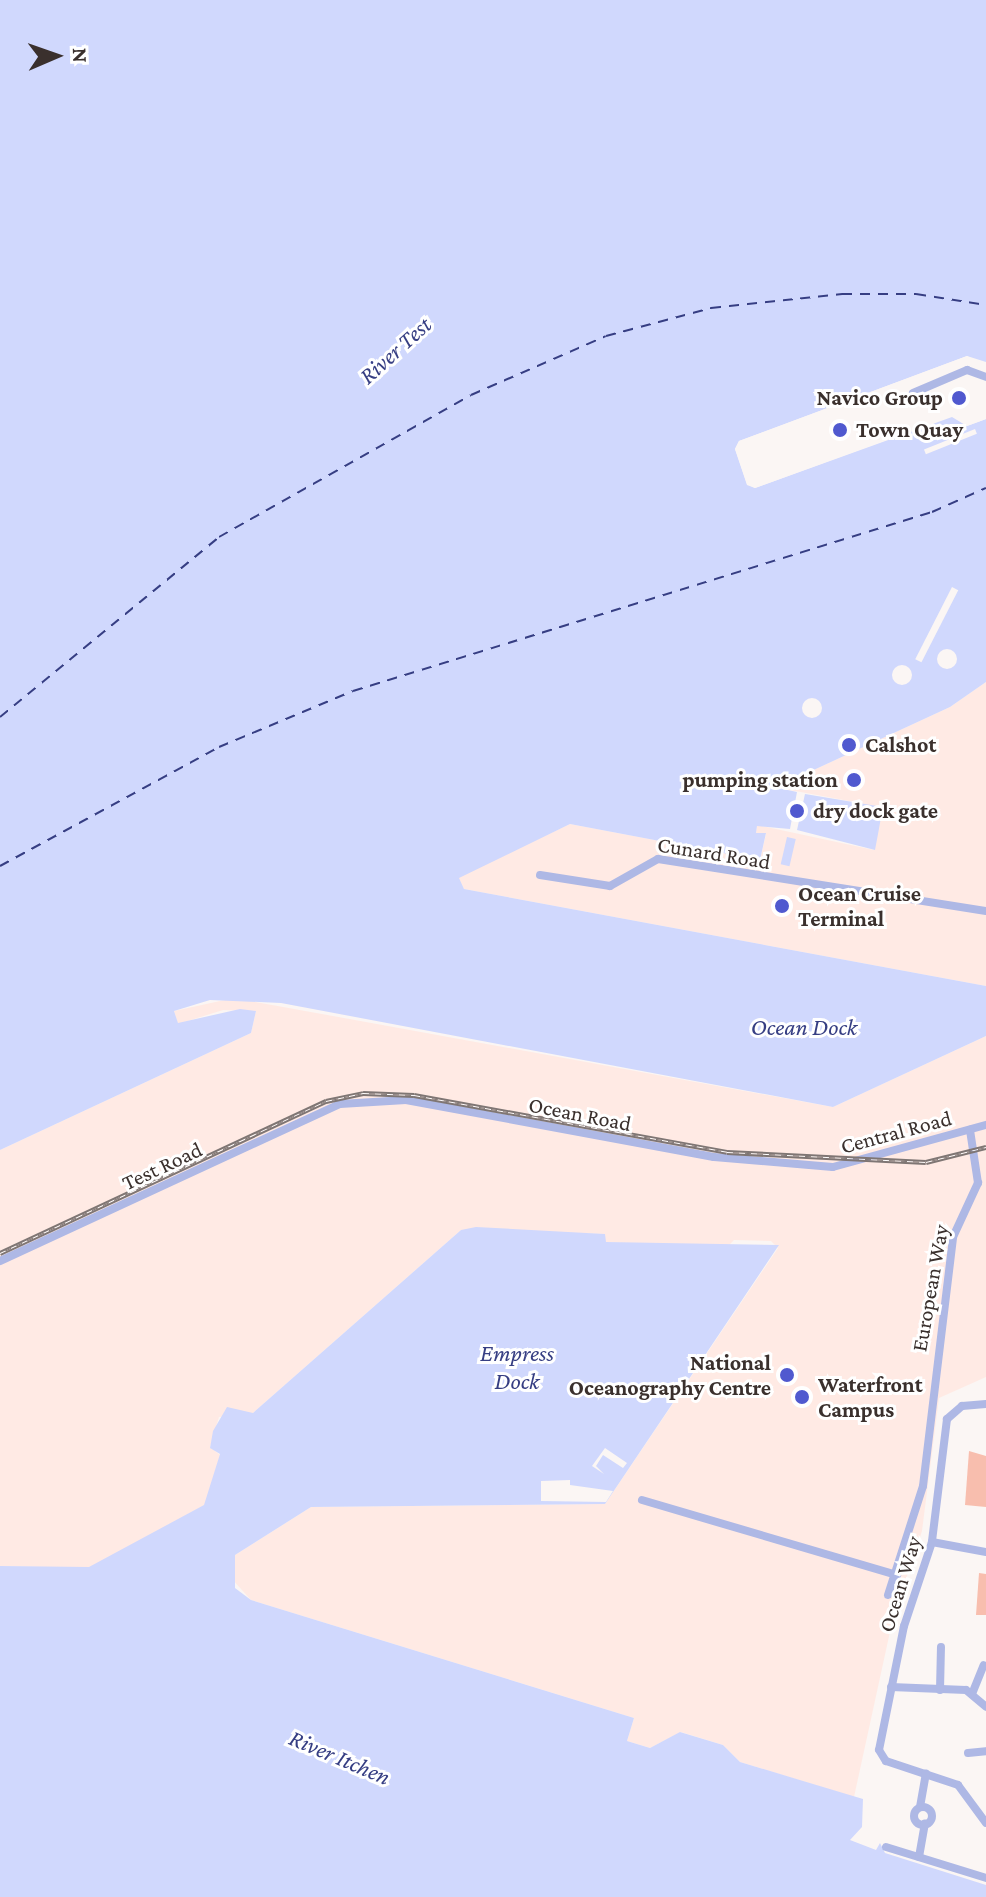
<!DOCTYPE html>
<html>
<head>
<meta charset="utf-8">
<style>
  body { margin:0 }
  #map { position:relative; width:986px; height:1897px; overflow:hidden; background:#fbf6f4; font-family:"Crimson Pro",serif }
  div>[style] { position:absolute }
  [style*='--x'] { left:calc(var(--x)*1px); top:calc(var(--y)*1px); width:calc(var(--w)*1px); rotate:calc(var(--a)*1deg) }
  .built>* { inset:0; background:#ffeae4 }
  .green>* { inset:0; background:#f8beae }
  .water>* { inset:0; background:#d0d8fd; transform-origin:0 0 }
  .pier>* { inset:0; background:#fbf6f4; transform-origin:0 0 }
  .round { border-radius:50% }
  .ferry>* { height:2px; margin-top:-1px; transform-origin:0; background:repeating-linear-gradient(90deg,#363e83 0 10px,transparent 0 18px) }
  .minor>* { height:8px; margin:-4px; padding:0 4px; transform-origin:4px; border-radius:4px; background:#aeb8e5 }
  .minor>.ring { margin:-4px; padding:0; box-sizing:content-box; background:none; border:8px solid #aeb8e5; border-radius:50% }
  .rail>* { height:5px; margin-top:-2.5px; transform-origin:0; background:repeating-linear-gradient(90deg,#fff 0 6px,#7f7674 0 12px); box-sizing:border-box; border-block:2px solid #7f7674 }
  .dots>* { width:22px; height:22px; translate:-50% -50%; box-sizing:border-box; border:4px solid #fff; border-radius:50% }
  span { translate:-50% -50%; white-space:nowrap; text-align:center; line-height:1.15; -webkit-text-stroke:6px #fff; paint-order:stroke }
  .poi-label { font-size:22px; color:#3a302d; font-weight:700 }
  .right { translate:-100% -50%; text-align:right }
  .left { translate:0 -50%; text-align:left }
  .street-label { font-size:22px; color:#3a302d }
  .water-label { font-size:24px; color:#363e83; font-style:italic }
  .north { position:absolute; left:16px; top:16px; width:80px; height:80px; -webkit-text-stroke:6px #fff; paint-order:stroke; rotate:88deg; font-size:22px; font-weight:700; line-height:32px; text-align:center; color:#3a302d }
  .north::after { content:''; display:block; margin:auto; width:28px; height:36px; background:#3a302d; clip-path:polygon(50% 0,100% 100%,50% 72%,0 100%) }
</style>
</head>
<body>
<div id="map">
  <div class="built">
    <div style="clip-path:polygon(986px 682px,986px 986px,464px 889px,458px 877px,570px 824px,760px 860px,766px 834px,756px 833px,757px 825px,874px 850px,865px 804px,774px 787px,776px 777px,792px 780px,950px 707px)"></div>
    <div style="clip-path:polygon(234px 998px,833px 1107px,986px 1036px,986px 1377px,939px 1398px,922px 1531px,893px 1618px,854px 1797px,740px 1762px,723px 1745px,681px 1732px,650px 1748px,627px 1741px,634px 1718px,251px 1600px,231px 1578px,235px 1555px,311px 1507px,605px 1504px,778px 1248px,771px 1241px,734px 1240px,725px 1249px,605px 1242px,605px 1234px,461px 1230px,253px 1413px,219px 1417px,210px 1447px,220px 1455px,205px 1505px,89px 1568px,0 1566px,0 1150px,251px 1033px,256px 1011px,223px 1010px,178px 1024px,174px 1011px)"></div>
  </div>
  <div class="green">
    <div style="clip-path:polygon(969px 1451px,986px 1456px,986px 1507px,965px 1505px)"></div>
    <div style="clip-path:polygon(979px 1573px,986px 1574px,986px 1615px,976px 1615px)"></div>
  </div>
  <div class="water">
    <div style="clip-path:polygon(0 0,986px 0,986px 362px,967px 356px,739px 441px,735px 449px,747px 484px,755px 488px,952px 416px,967px 426px,986px 419px,986px 682px,950px 707px,792px 780px,776px 778px,774px 787px,797px 792px,790px 829px,757px 826px,756px 833px,766px 833px,760px 860px,570px 824px,459px 878px,464px 889px,986px 986px,986px 1036px,833px 1107px,281px 1003px,210px 1000px,174px 1011px,178px 1023px,240px 1009px,256px 1011px,251px 1033px,0 1150px)"></div>
    <div style="clip-path:polygon(805px 794px,883px 807px,875px 850px,797px 830px)"></div>
    <div style="left:787px;top:837px;width:9px;height:28px;rotate:13deg"></div>
    <div style="clip-path:polygon(476px 1227px,605px 1234px,606px 1242px,779px 1245px,605px 1504px,311px 1507px,235px 1555px,235px 1588px,251px 1600px,634px 1718px,627px 1741px,650px 1748px,680px 1732px,723px 1745px,740px 1762px,863px 1799px,862px 1827px,850px 1840px,876px 1850px,880px 1843px,885px 1853px,986px 1885px,986px 1897px,0 1897px,0 1566px,89px 1567px,204px 1505px,220px 1454px,210px 1448px,213px 1431px,227px 1407px,253px 1413px,461px 1230px)"></div>
  </div>
  <div class="pier">
    <div style="clip-path:polygon(967px 356px,986px 366px,967px 360px,740px 449px,755px 484px,951px 412px,967px 422px,981px 412px,986px 419px,967px 426px,952px 417px,755px 488px,747px 485px,735px 449px,739px 441px)"></div>
    <div style="left:975px;top:429px;width:5px;height:55px;rotate:68deg"></div>
    <div style="left:952px;top:587px;width:7px;height:81px;rotate:27deg"></div>
    <div class="round" style="left:937px;top:649px;width:20px;height:20px"></div>
    <div class="round" style="left:892px;top:665px;width:20px;height:20px"></div>
    <div class="round" style="left:802px;top:698px;width:20px;height:20px"></div>
    <div style="clip-path:polygon(605px 1448px,627px 1463px,623px 1468px,603px 1455px,596px 1466px,604px 1474px,592px 1466px)"></div>
    <div style="clip-path:polygon(570px 1480px,570px 1485px,613px 1491px,606px 1502px,541px 1501px,541px 1481px)"></div>
  </div>
  <div class="ferry">
    <div style="--x:0;--y:717;--w:283;--a:-39.4"></div>
    <div style="--x:219;--y:537;--w:289;--a:-29.4"></div>
    <div style="--x:471;--y:395;--w:147;--a:-23.6"></div>
    <div style="--x:606;--y:336;--w:109;--a:-14.9"></div>
    <div style="--x:711;--y:308;--w:132;--a:-6.1"></div>
    <div style="--x:842;--y:294;--w:74;--a:0"></div>
    <div style="--x:916;--y:294;--w:71;--a:8.9"></div>
    <div style="--x:0;--y:866;--w:249;--a:-28.5"></div>
    <div style="--x:219;--y:747;--w:145;--a:-22.7"></div>
    <div style="--x:353;--y:691;--w:606;--a:-17.18"></div>
    <div style="--x:932;--y:512;--w:59;--a:-24"></div>
  </div>
  <div class="minor">
    <div style="--x:913;--y:393;--w:59;--a:-23.1"></div>
    <div style="--x:967;--y:370;--w:20;--a:20"></div>
    <div style="--x:540;--y:875;--w:71;--a:8.9"></div>
    <div style="--x:610;--y:886;--w:55;--a:-29.4"></div>
    <div style="--x:658;--y:859;--w:332;--a:9"></div>
    <div style="--x:0;--y:1261;--w:374;--a:-24.8"></div>
    <div style="--x:340;--y:1104;--w:66;--a:-3.5"></div>
    <div style="--x:406;--y:1100;--w:313;--a:10.5"></div>
    <div style="--x:714;--y:1157;--w:119;--a:4.8"></div>
    <div style="--x:833;--y:1167;--w:159;--a:-15.4"></div>
    <div style="--x:986;--y:1404;--w:24;--a:175"></div>
    <div style="--x:962;--y:1406;--w:20;--a:139"></div>
    <div style="--x:947;--y:1419;--w:124;--a:97"></div>
    <div style="--x:932;--y:1542;--w:89;--a:108.4"></div>
    <div style="--x:904;--y:1626;--w:126;--a:101.4"></div>
    <div style="--x:879;--y:1750;--w:13;--a:58"></div>
    <div style="--x:886;--y:1761;--w:76;--a:18.4"></div>
    <div style="--x:958;--y:1785;--w:47;--a:53.6"></div>
    <div style="--x:642;--y:1500;--w:266;--a:16.4"></div>
    <div style="--x:932;--y:1542;--w:55;--a:10.5"></div>
    <div style="--x:888;--y:1595;--w:114;--a:-72.2"></div>
    <div style="--x:923;--y:1486;--w:251;--a:-83.1"></div>
    <div style="--x:953;--y:1237;--w:60;--a:-65.2"></div>
    <div style="--x:978;--y:1183;--w:54;--a:-98.6"></div>
    <div style="--x:891;--y:1687;--w:75;--a:2.3"></div>
    <div style="--x:966;--y:1690;--w:26;--a:40"></div>
    <div style="--x:940;--y:1690;--w:43;--a:-88.7"></div>
    <div style="--x:972;--y:1694;--w:31;--a:-68"></div>
    <div style="--x:968;--y:1753;--w:18;--a:-6"></div>
    <div style="--x:920;--y:1807;--w:34;--a:-80"></div>
    <div class="ring" style="left:914px;top:1807px;width:10px;height:10px"></div>
    <div style="--x:886;--y:1847;--w:105;--a:17.2"></div>
    <div style="--x:919;--y:1857;--w:34;--a:-80"></div>
  </div>
  <div class="rail">
    <div style="--x:0;--y:1253;--w:360;--a:-25"></div>
    <div style="--x:326;--y:1101;--w:38;--a:-12"></div>
    <div style="--x:363;--y:1093;--w:51;--a:2.2"></div>
    <div style="--x:414;--y:1095;--w:318;--a:10.3"></div>
    <div style="--x:727;--y:1152;--w:199;--a:2.9"></div>
    <div style="--x:926;--y:1162;--w:62;--a:-14"></div>
  </div>
  <div class="dots">
    <div style="left:959px;top:398px;background:#5059cf"></div>
    <div style="left:840px;top:430px;background:#5059cf"></div>
    <div style="left:849px;top:745px;background:#5059cf"></div>
    <div style="left:854px;top:780px;background:#5059cf"></div>
    <div style="left:797px;top:811px;background:#5059cf"></div>
    <div style="left:782px;top:906px;background:#5059cf"></div>
    <div style="left:787px;top:1375px;background:#5059cf"></div>
    <div style="left:802px;top:1397px;background:#5059cf"></div>
  </div>
  <div class="poi-label">
    <span class="right" style="left:943px;top:398px">Navico Group</span>
    <span class="left" style="left:856px;top:430px">Town Quay</span>
    <span class="left" style="left:865px;top:745px">Calshot</span>
    <span class="right" style="left:838px;top:780px">pumping station</span>
    <span class="left" style="left:813px;top:811px">dry dock gate</span>
    <span class="left" style="left:798px;top:906px">Ocean Cruise<br>Terminal</span>
    <span class="right" style="left:771px;top:1375px">National<br>Oceanography Centre</span>
    <span class="left" style="left:818px;top:1397px">Waterfront<br>Campus</span>
  </div>
  <div class="street-label">
    <span style="left:714px;top:853px;rotate:9deg">Cunard Road</span>
    <span style="left:580px;top:1114px;rotate:11deg">Ocean Road</span>
    <span style="left:896px;top:1132px;rotate:-15deg">Central Road</span>
    <span style="left:162px;top:1166px;rotate:-25deg">Test Road</span>
    <span style="left:930px;top:1288px;rotate:-80deg">European Way</span>
    <span style="left:900px;top:1584px;rotate:-73deg">Ocean Way</span>
  </div>
  <div class="water-label">
    <span style="left:395px;top:350px;rotate:-42deg">River Test</span>
    <span style="left:804px;top:1027px">Ocean Dock</span>
    <span style="left:517px;top:1367px">Empress<br>Dock</span>
    <span style="left:340px;top:1757px;rotate:23deg">River Itchen</span>
  </div>
  <div class="north">N</div>
</div>
</body>
</html>
